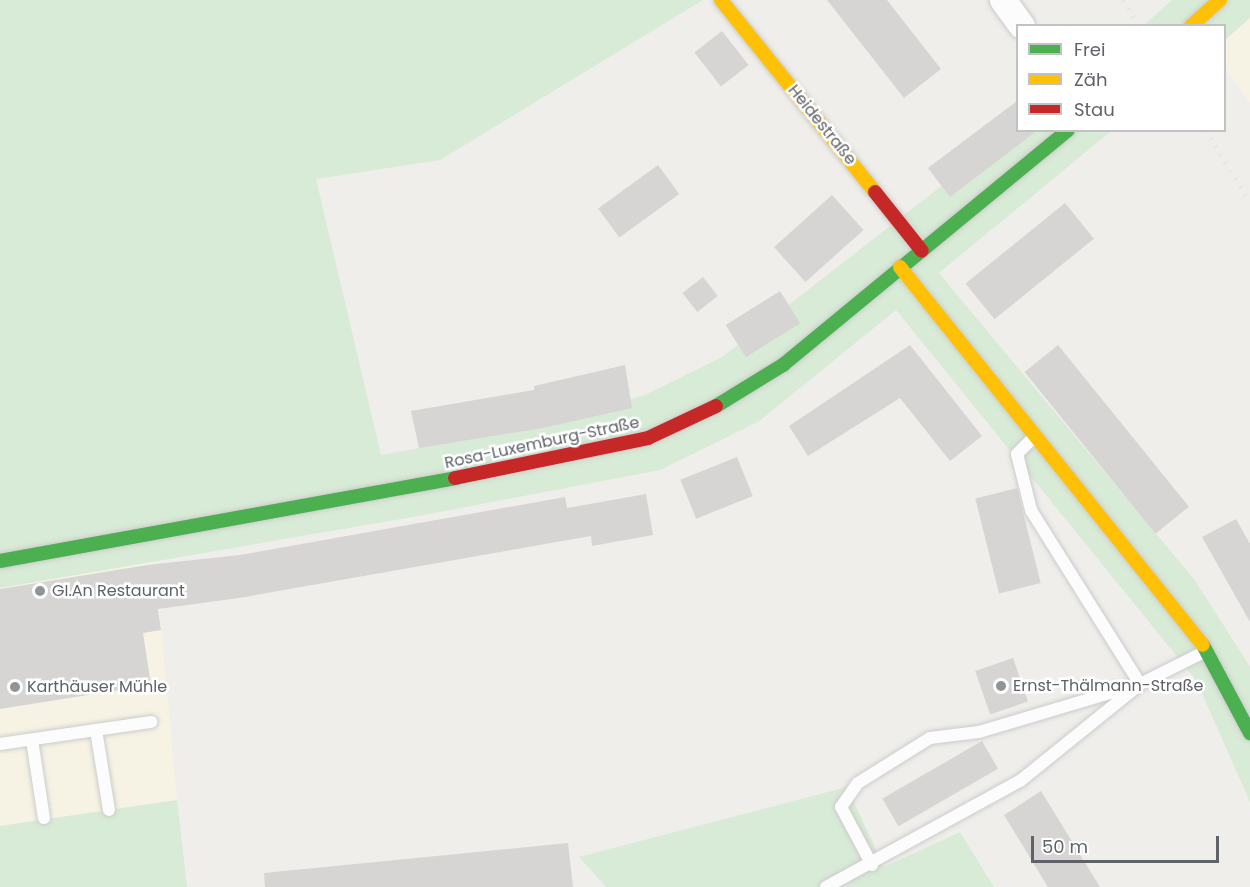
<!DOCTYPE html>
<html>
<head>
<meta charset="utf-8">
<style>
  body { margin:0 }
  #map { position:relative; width:1250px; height:887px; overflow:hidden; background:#efeeea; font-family:Poppins,sans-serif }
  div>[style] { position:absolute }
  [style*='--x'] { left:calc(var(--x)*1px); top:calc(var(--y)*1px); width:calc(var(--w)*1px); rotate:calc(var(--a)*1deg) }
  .commercial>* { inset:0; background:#f7f3e4 }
  .green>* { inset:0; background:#d8ebd6 }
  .building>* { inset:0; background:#d6d5d3; transform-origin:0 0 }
  .roads { filter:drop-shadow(0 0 2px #cbcccc) drop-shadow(0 0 2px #cbcccc) }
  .lane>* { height:12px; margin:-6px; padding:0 6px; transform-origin:6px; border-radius:6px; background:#fdfcfc }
  .street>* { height:26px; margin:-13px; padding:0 13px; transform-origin:13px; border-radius:13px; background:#fdfcfc }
  .fast>* { height:14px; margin:-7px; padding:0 7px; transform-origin:7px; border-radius:7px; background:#4caf50 }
  .slow>* { height:14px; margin:-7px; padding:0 7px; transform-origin:7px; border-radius:7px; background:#ffc107 }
  .jam>* { height:14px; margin:-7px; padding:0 7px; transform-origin:7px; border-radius:7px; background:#c62828 }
  .rail>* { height:4.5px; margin-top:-2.25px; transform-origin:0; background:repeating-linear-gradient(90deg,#e4e4e4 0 1.5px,transparent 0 9.5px) }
  .dots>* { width:16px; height:16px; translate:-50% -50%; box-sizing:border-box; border:3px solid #fff; border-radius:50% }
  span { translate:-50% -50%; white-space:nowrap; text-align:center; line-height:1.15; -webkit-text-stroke:5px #fff; paint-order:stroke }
  .street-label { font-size:16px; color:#5f6368 }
  .poi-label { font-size:16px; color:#5f6368 }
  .left { translate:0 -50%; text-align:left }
  .legend { position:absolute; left:1016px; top:24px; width:210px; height:108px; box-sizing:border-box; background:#fff; border:2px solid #bfc1c3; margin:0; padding:8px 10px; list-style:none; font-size:18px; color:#5f6368 }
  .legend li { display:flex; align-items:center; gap:12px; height:30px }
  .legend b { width:30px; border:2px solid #bfc1c3 }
  .scale { position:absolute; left:1031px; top:836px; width:188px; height:27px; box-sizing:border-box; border:3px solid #5f6368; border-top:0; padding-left:8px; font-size:18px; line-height:21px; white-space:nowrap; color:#5f6368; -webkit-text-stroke:4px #fff; paint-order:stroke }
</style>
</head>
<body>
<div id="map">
  <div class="commercial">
    <div style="clip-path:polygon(1250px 18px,1250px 103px,1225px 68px,1224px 40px)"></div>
    <div style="clip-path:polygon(155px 562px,177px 800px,0 826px,0 588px)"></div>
  </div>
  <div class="green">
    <div style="clip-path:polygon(0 0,703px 0,440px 160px,316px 179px,381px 455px,538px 426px,645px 395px,722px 357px,1017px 127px,1018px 130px,1111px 131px,939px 273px,1194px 579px,1250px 667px,1250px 802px,1196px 680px,896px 310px,758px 422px,660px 470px,424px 515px,0 588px)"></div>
    <div style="clip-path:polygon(1172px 0,1250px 0,1250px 18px,1225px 40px,1224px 26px,1143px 26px)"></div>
    <div style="clip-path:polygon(847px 787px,884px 867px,960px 832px,994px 887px,606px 887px,579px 857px)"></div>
    <div style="clip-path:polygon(177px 800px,187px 887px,0 887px,0 826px)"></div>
  </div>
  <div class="building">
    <div style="clip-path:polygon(827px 0,887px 0,941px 69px,904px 98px)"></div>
    <div style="left:722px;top:31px;width:43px;height:35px;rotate:52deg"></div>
    <div style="clip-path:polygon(1017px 101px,1017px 130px,1038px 130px,950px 197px,928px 168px)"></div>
    <div style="left:658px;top:165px;width:36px;height:74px;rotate:54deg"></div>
    <div style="left:832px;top:195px;width:47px;height:78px;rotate:48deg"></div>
    <div style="left:1065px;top:203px;width:46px;height:128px;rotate:51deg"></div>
    <div style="left:703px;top:277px;width:24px;height:26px;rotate:52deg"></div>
    <div style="left:780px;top:291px;width:38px;height:64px;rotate:58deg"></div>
    <div style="clip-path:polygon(910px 345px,982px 436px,950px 461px,900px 398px,808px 456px,789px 426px)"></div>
    <div style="left:1058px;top:345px;width:208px;height:43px;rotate:51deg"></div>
    <div style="clip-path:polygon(625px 365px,632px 408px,543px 428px,419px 448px,411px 411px,534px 390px,534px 386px)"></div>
    <div style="left:737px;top:457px;width:42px;height:61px;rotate:68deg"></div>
    <div style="left:1017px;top:488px;width:98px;height:43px;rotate:76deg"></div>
    <div style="clip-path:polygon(646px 494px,653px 535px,592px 546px,591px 536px,239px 598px,158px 609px,161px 630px,143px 633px,151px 685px,0 709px,0 589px,147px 565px,240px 555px,565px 497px,567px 508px)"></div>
    <div style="clip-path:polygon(1236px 519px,1250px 544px,1250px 622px,1202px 537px)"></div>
    <div style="left:1013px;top:658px;width:46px;height:40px;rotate:71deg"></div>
    <div style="left:982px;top:741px;width:32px;height:115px;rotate:60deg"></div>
    <div style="clip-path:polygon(1041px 791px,1100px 887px,1048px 887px,1004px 815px)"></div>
    <div style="clip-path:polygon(568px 843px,573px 887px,265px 887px,264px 873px)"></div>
  </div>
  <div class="roads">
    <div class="lane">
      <div style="--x:96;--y:730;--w:81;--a:80.8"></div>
      <div style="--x:32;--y:740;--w:79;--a:81.3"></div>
      <div style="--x:0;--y:744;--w:153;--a:-8.3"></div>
      <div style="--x:872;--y:865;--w:66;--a:-118.1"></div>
      <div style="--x:841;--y:807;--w:29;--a:-55"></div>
      <div style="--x:858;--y:783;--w:85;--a:-32"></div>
      <div style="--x:930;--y:738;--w:49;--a:-7"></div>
      <div style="--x:979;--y:732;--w:168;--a:-16.6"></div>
      <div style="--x:1140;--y:684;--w:205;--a:-122.1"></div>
      <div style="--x:1031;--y:510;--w:58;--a:-104"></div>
      <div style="--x:1017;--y:454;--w:24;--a:-45"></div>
      <div style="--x:826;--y:887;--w:221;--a:-28.7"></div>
      <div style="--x:1020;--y:781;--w:154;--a:-38.9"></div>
      <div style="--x:1140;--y:684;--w:74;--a:-26.6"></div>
    </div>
    <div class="street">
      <div style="--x:1003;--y:0;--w:32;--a:54"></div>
    </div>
    <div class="fast">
      <div style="--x:716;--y:406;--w:79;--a:-31.5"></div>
      <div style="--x:783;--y:365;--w:369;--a:-39.5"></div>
      <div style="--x:0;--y:561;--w:463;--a:-10.3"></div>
      <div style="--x:1203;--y:645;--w:100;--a:61.9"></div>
    </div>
    <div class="slow">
      <div style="--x:721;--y:0;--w:246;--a:51.3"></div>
      <div style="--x:1191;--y:26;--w:39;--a:-42"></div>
      <div style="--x:900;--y:267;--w:484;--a:51.3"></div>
    </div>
    <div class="jam">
      <div style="--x:875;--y:192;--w:75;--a:51.5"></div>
      <div style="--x:455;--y:478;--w:197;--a:-11.7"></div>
      <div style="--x:648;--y:438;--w:75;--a:-25.2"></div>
    </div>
  </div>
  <div class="rail">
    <div style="--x:1123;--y:0;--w:31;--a:58"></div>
    <div style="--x:1205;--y:130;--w:85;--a:58"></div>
  </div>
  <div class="dots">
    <div style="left:40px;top:591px;background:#919496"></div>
    <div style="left:1001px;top:686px;background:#919496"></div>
    <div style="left:15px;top:687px;background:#919496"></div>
  </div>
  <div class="street-label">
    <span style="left:822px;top:125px;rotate:51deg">Heidestraße</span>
    <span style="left:542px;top:443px;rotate:-12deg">Rosa-Luxemburg-Straße</span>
  </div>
  <div class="poi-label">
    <span class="left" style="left:52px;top:591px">GI.An Restaurant</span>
    <span class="left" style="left:1013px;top:686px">Ernst-Thälmann-Straße</span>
    <span class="left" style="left:27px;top:687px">Karthäuser Mühle</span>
  </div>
  <ul class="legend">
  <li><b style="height:8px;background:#4caf50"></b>Frei</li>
  <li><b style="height:8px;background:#ffc107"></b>Zäh</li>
  <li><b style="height:8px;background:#c62828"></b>Stau</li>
  </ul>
  <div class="scale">50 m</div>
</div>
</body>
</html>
